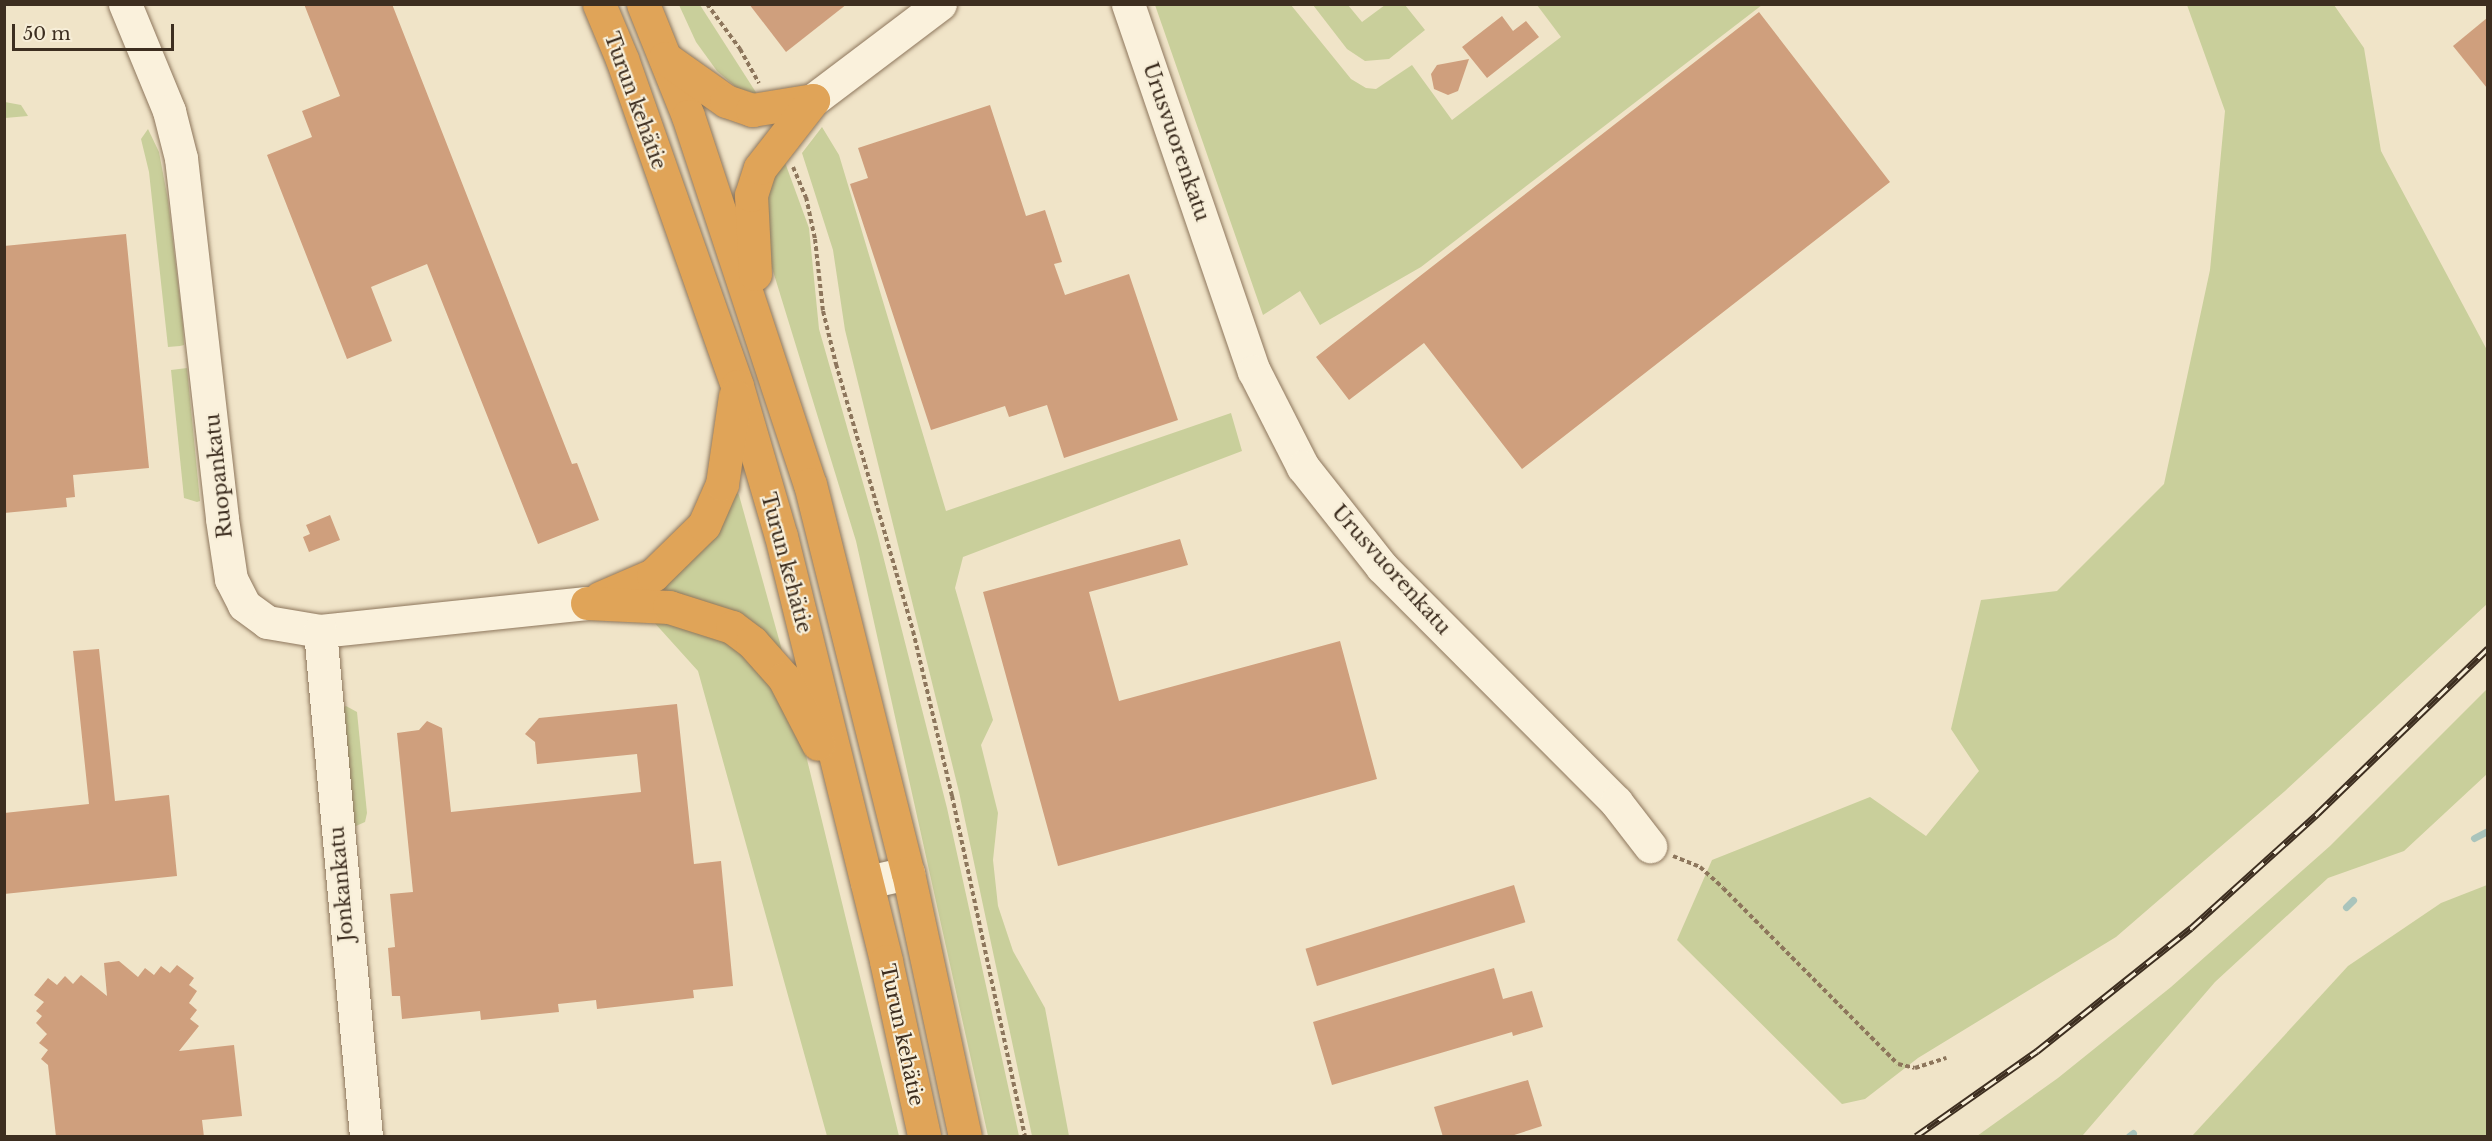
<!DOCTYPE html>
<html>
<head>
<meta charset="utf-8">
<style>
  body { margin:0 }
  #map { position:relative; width:2492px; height:1141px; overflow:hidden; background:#f0e4c8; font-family:"Libre Baskerville",serif }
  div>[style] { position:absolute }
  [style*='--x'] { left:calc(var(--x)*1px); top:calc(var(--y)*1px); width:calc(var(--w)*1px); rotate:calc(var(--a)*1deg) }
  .green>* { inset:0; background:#c9cf9b }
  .stream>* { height:7px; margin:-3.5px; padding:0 3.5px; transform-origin:3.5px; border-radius:3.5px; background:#a9c4bc }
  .building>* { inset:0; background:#cf9f7d; transform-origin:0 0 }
  .path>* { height:4px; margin-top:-2px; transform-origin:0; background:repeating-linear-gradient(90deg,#8d765c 0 4.5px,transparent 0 7.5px) }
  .roads { filter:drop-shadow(0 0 2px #8d765c) drop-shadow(0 0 2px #8d765c) }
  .minor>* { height:33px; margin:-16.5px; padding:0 16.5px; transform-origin:16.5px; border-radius:16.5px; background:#faf1dc }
  .highway>* { height:33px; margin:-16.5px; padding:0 16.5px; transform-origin:16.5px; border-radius:16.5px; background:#e0a458 }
  .rail>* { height:7px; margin-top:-3.5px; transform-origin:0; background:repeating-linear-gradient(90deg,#f7eed8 0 14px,#3d2e20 0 28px); box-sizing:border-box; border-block:2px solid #3d2e20 }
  span { translate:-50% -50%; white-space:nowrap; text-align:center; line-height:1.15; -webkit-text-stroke:4.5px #f7eed8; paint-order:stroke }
  .street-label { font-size:20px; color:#3d2e20 }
  .frame { position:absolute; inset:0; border:6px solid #3d2e20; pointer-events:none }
  .scale { position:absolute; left:12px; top:24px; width:162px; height:27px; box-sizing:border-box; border:3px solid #3d2e20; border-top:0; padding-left:8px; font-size:18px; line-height:21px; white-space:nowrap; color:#3d2e20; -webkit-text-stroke:4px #f7eed8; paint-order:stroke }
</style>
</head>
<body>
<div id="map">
  <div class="green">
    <div style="clip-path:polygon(679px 5px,700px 5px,757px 94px,737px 88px,717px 71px,696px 42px)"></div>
    <div style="clip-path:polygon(1155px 5px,1291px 5px,1351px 79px,1366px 88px,1376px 89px,1412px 65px,1452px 120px,1561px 37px,1537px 5px,1762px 5px,1421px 267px,1320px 325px,1300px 291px,1263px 315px)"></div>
    <div style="clip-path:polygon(1313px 5px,1348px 5px,1362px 22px,1385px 5px,1405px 5px,1425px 30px,1389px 59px,1365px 61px,1347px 49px)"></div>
    <div style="clip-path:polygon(2187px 5px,2334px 5px,2364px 48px,2381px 151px,2487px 350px,2487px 604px,2285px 791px,2116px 937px,1918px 1058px,1865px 1099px,1842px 1104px,1677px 940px,1712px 860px,1870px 797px,1926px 836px,1979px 771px,1951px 729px,1981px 600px,2057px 591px,2164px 484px,2210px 270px,2225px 111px)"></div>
    <div style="clip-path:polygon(5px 102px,21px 105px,28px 116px,5px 118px)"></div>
    <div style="clip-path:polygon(822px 127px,839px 155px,946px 511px,1231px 413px,1242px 451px,963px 557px,955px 588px,993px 720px,981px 745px,998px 813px,993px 860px,998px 906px,1013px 951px,1045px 1008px,1069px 1136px,1032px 1136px,959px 792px,845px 330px,833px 250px,802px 153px)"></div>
    <div style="clip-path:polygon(148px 129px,159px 152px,168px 200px,183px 325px,184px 345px,180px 346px,168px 347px,149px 172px,141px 139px)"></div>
    <div style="clip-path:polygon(783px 157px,809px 228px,819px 329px,877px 532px,947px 808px,1019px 1136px,988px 1136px,856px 541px,761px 232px,775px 167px)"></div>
    <div style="clip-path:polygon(187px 368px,200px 501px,197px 502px,184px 498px,171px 370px)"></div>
    <div style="clip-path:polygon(736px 491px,739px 495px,783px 654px,647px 592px)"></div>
    <div style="clip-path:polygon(652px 620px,701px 627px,752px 657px,802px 739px,899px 1136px,827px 1136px,698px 671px)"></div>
    <div style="clip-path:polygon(2487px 689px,2487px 774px,2404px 851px,2328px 878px,2215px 982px,2083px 1135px,1977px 1136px,2058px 1078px,2171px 987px,2330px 846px)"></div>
    <div style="clip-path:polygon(346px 706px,357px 712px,367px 813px,365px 822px,356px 826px,352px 826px,340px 709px)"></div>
    <div style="clip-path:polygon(2487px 885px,2487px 1136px,2192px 1136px,2348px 966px,2441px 903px)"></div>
  </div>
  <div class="stream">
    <div style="--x:2474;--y:838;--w:16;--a:-27"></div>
    <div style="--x:2346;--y:907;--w:10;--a:-45"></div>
    <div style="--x:2129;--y:1136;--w:5;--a:-37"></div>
  </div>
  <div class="building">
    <div style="clip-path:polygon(304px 4px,392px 4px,572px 464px,577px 463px,599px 520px,538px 544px,427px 264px,371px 287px,392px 341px,347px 359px,267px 155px,312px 137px,302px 111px,340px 96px)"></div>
    <div style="clip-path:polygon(749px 4px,847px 4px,786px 52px)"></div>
    <div style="clip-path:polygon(1759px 12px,1890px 182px,1522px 469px,1424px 343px,1349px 400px,1316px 357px)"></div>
    <div style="clip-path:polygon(1502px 16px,1513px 31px,1526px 21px,1539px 37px,1487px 78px,1462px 47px)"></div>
    <div style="clip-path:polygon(2487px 18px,2487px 88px,2453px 46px)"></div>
    <div style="clip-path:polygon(1469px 59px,1458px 91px,1448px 95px,1434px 89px,1431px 74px,1437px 65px)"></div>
    <div style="clip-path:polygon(990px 105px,1026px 216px,1045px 210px,1062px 262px,1054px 264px,1065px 295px,1129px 274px,1178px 420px,1064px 458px,1047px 405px,1009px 417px,1005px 406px,931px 430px,850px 184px,868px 178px,858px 148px)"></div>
    <div style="clip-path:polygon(126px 234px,149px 468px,73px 475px,75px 497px,66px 498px,67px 507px,4px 513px,4px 246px)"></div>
    <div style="clip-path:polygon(330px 515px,340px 540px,309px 552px,303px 537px,310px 534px,306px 525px)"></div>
    <div style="clip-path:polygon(1180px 539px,1188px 565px,1089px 592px,1119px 701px,1340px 641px,1377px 779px,1058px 866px,983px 592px)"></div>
    <div style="clip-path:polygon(99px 649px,115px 801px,169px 795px,177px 876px,4px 894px,4px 813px,89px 804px,73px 651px)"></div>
    <div style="clip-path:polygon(677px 704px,694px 864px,721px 861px,733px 986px,693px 990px,694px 998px,597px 1009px,596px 1000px,558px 1004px,559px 1012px,481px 1020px,480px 1011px,402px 1019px,400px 996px,392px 996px,388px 948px,395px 947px,390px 894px,413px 892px,397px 733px,419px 730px,427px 721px,442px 728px,451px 812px,641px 792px,637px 754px,537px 764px,535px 742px,525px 734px,539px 718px)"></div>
    <div style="left:1514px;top:885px;width:39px;height:218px;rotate:73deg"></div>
    <div style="clip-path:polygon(119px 961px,138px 977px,145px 968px,154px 975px,161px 966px,170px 973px,177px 965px,194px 978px,189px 985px,197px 991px,189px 1003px,197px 1010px,190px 1019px,199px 1026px,179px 1051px,234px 1045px,242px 1116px,202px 1120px,204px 1137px,56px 1137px,48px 1065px,41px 1059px,48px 1050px,39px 1043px,47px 1034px,36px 1023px,42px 1016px,36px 1011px,44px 1002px,34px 995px,48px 978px,57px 985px,65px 976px,73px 984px,81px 975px,107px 996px,104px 963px)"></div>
    <div style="clip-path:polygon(1494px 968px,1503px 999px,1532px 991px,1543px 1027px,1513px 1036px,1512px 1032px,1332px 1085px,1313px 1022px)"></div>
    <div style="clip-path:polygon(1528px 1080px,1542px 1126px,1508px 1137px,1443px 1137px,1434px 1107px)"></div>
  </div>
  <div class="path">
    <div style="--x:707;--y:4;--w:56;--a:53.7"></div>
    <div style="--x:740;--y:49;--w:39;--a:61"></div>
    <div style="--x:793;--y:167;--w:33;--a:67"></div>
    <div style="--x:806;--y:197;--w:43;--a:77.9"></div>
    <div style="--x:815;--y:239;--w:72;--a:83.7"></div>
    <div style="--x:823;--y:311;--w:55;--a:76.2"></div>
    <div style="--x:836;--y:364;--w:278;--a:73.9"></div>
    <div style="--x:913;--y:631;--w:170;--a:76.7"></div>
    <div style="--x:952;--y:796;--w:348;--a:77.9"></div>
    <div style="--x:1673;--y:856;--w:29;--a:22"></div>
    <div style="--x:1700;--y:867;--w:31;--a:42"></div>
    <div style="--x:1723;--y:888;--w:248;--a:45.2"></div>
    <div style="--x:1898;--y:1064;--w:17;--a:13"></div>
    <div style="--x:1915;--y:1068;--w:33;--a:-18"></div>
  </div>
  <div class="roads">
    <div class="minor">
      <div style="--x:125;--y:4;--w:116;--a:67.6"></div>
      <div style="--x:169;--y:111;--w:49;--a:75.7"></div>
      <div style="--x:181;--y:158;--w:363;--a:83.5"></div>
      <div style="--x:222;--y:519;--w:61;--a:81.5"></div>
      <div style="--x:231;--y:579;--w:29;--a:63"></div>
      <div style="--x:244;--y:605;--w:29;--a:36"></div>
      <div style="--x:267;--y:622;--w:54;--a:9.6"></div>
      <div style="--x:320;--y:631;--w:268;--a:-6"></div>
      <div style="--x:1128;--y:4;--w:388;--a:71.1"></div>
      <div style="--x:1254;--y:371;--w:108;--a:63"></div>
      <div style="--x:1303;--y:467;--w:127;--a:51.7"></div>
      <div style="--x:1382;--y:567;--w:332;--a:45.1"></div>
      <div style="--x:1616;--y:802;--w:56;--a:52.3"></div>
      <div style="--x:813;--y:100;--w:159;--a:-37.1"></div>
      <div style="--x:320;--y:631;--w:507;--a:84.8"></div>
      <div style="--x:867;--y:882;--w:42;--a:-12.4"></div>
    </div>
    <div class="highway">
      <div style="--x:599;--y:4;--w:60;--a:67.3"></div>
      <div style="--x:622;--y:59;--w:347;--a:70.6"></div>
      <div style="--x:737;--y:386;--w:156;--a:73.7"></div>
      <div style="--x:781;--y:536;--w:438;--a:76.1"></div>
      <div style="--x:886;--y:961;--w:179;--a:77.7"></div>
      <div style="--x:643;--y:4;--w:121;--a:68.1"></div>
      <div style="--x:688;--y:116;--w:388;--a:71.7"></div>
      <div style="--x:810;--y:484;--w:401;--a:75.9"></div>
      <div style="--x:908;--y:873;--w:269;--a:77.8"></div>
      <div style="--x:665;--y:58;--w:75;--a:35.2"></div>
      <div style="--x:726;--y:101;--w:28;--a:19"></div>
      <div style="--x:752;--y:110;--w:62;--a:-9.3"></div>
      <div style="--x:755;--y:274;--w:79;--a:-92.9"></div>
      <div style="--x:751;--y:195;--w:28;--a:-72"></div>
      <div style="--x:760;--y:168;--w:86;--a:-52.1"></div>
      <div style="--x:600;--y:598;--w:58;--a:-23.5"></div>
      <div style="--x:653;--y:575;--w:71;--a:-44.4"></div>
      <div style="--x:704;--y:525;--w:45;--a:-66.3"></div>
      <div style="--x:722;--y:484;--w:89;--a:-81.6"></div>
      <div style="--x:587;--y:603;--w:82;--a:2.8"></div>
      <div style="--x:669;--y:607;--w:66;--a:17.6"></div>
      <div style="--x:732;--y:627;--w:25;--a:37"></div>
      <div style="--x:752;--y:642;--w:48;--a:48.4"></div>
      <div style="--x:784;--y:678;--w:74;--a:62.7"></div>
    </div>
  </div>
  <div class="rail">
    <div style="--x:1916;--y:1136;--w:148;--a:-35.1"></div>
    <div style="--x:2037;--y:1051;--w:197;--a:-38.6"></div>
    <div style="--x:2191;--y:928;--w:170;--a:-42.1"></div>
    <div style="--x:2317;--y:814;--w:238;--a:-44.1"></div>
  </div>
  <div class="street-label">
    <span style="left:635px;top:101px;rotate:70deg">Turun kehätie</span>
    <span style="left:1176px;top:142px;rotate:71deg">Urusvuorenkatu</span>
    <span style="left:219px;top:476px;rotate:-96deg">Ruopankatu</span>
    <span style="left:786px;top:563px;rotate:75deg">Turun kehätie</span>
    <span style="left:1391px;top:570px;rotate:48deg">Urusvuorenkatu</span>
    <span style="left:342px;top:884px;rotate:-95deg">Jonkankatu</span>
    <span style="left:902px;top:1035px;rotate:78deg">Turun kehätie</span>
  </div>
  <div class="frame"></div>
  <div class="scale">50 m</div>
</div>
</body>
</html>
